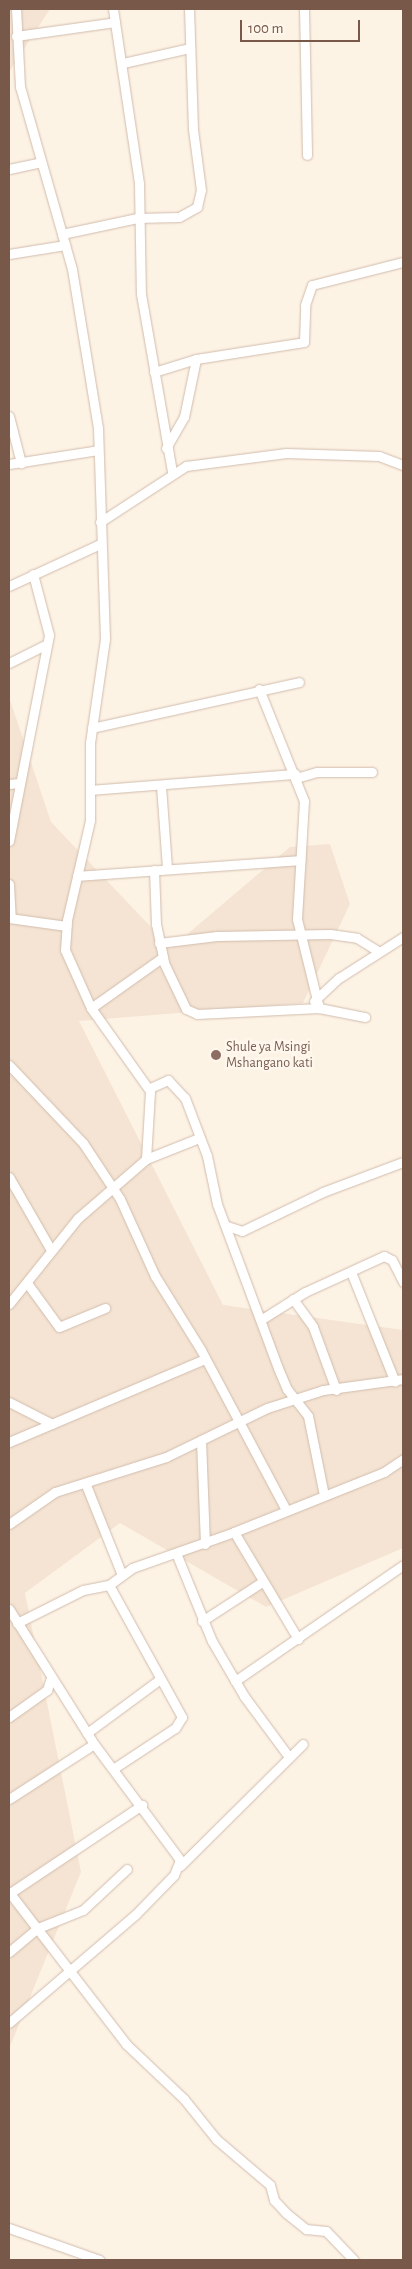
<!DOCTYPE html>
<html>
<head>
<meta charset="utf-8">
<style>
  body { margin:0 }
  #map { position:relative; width:412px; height:2269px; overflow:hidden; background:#fdf3e5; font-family:"Alegreya Sans",sans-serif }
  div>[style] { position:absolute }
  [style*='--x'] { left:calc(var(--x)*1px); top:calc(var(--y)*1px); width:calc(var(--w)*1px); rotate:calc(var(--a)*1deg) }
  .residential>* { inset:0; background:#f5e4d3 }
  .roads { filter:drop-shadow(0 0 1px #d1bcad) drop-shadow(0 0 1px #d1bcad) }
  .street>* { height:9px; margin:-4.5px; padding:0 4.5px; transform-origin:4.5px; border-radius:4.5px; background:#fff }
  .dots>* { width:14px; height:14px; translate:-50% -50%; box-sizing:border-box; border:2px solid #fff7ec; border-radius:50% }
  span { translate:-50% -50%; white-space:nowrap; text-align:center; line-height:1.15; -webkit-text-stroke:5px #fff7ec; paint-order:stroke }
  .education-label { font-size:14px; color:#785e54 }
  .left { translate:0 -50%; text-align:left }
  .frame { position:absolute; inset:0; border:10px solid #775849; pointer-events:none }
  .scale { position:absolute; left:240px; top:20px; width:120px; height:22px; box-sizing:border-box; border:2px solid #775849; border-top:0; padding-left:6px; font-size:15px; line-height:18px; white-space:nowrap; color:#775849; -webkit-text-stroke:4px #fff7ec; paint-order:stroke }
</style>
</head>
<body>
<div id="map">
  <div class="residential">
    <div style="clip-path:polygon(9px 9px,50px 9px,9px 72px)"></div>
    <div style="clip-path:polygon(9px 697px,51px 822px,171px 948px,290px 847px,330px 844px,350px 904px,303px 1003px,79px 1021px,223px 1305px,403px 1330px,403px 1548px,266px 1607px,120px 1523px,25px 1593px,81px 1872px,9px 2049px)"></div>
  </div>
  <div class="roads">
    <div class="street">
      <div style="--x:113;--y:9;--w:177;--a:81.5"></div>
      <div style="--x:139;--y:184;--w:110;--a:89"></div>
      <div style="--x:141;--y:294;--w:181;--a:80.1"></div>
      <div style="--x:304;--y:9;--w:146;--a:88.8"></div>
      <div style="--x:16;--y:36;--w:100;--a:-8"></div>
      <div style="--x:123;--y:63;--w:69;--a:-12.6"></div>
      <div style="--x:9;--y:169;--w:33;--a:-12"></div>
      <div style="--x:62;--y:234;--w:77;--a:-12"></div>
      <div style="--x:137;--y:218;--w:42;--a:-1.4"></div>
      <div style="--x:179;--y:217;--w:21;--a:-29"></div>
      <div style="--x:197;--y:207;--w:17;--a:-77"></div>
      <div style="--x:201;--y:190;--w:62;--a:-97.5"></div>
      <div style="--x:193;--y:129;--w:120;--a:-91.9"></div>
      <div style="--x:9;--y:254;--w:57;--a:-9.1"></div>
      <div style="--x:154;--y:372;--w:44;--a:-17.2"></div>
      <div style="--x:196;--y:359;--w:109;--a:-8.9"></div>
      <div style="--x:304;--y:342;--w:37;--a:-88"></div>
      <div style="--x:305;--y:305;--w:21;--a:-71"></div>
      <div style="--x:312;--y:285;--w:94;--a:-14.2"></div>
      <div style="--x:9;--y:416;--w:49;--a:75.7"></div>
      <div style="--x:166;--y:448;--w:36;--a:-60"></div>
      <div style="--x:184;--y:417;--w:59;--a:-78.3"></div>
      <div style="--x:9;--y:464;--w:90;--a:-8.9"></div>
      <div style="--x:100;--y:522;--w:103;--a:-33.1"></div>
      <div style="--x:186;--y:466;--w:101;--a:-7.4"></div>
      <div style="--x:286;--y:453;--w:93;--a:1.8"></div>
      <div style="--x:379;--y:456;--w:26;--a:21"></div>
      <div style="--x:9;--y:586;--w:100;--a:-24.8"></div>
      <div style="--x:9;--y:663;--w:42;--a:-26.6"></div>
      <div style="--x:259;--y:689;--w:121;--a:68.1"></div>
      <div style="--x:304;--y:801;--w:118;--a:93.4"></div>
      <div style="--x:297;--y:919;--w:92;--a:76.1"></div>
      <div style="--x:92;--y:728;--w:212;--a:-12.5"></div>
      <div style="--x:296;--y:778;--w:22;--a:-16"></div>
      <div style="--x:317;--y:772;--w:55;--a:0"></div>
      <div style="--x:9;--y:784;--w:10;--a:-6"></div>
      <div style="--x:161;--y:786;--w:82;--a:85.8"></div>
      <div style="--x:91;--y:790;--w:205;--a:-4.5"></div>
      <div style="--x:9;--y:841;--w:210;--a:-79"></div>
      <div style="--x:49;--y:635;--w:63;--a:-104.7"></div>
      <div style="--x:154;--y:870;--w:54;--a:87.9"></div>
      <div style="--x:156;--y:924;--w:40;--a:78"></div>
      <div style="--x:164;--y:963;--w:51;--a:64.4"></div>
      <div style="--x:186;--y:1009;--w:12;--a:24"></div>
      <div style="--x:197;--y:1014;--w:122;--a:-2.8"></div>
      <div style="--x:319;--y:1008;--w:47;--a:11.1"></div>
      <div style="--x:77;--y:876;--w:224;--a:-4.1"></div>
      <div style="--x:9;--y:884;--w:34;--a:87"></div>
      <div style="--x:9;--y:918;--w:58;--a:8"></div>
      <div style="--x:159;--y:943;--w:58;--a:-6.9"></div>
      <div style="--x:217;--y:936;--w:113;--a:-1"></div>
      <div style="--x:330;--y:934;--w:27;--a:8"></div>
      <div style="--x:357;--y:938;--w:26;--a:32"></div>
      <div style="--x:314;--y:1001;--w:34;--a:-43"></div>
      <div style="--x:339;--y:978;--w:76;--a:-32.6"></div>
      <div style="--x:91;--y:1008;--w:88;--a:-35.3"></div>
      <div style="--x:9;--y:1065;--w:108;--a:46.5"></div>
      <div style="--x:83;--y:1143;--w:67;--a:56.5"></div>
      <div style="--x:120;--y:1199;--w:85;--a:65.6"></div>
      <div style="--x:155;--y:1276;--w:87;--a:58.1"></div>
      <div style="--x:201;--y:1350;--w:181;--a:62"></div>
      <div style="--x:150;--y:1088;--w:20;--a:-24"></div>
      <div style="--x:168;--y:1080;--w:25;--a:47"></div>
      <div style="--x:185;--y:1098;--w:62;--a:69.2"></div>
      <div style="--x:207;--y:1156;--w:49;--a:78.2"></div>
      <div style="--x:217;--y:1204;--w:175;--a:69.6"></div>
      <div style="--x:278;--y:1368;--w:23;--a:67"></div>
      <div style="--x:287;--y:1389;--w:34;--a:52"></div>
      <div style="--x:308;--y:1416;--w:81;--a:78.6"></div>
      <div style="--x:146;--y:1159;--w:57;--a:-21.6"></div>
      <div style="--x:9;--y:1177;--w:84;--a:60.1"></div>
      <div style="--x:227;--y:1226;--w:16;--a:18"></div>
      <div style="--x:242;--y:1231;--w:90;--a:-25.7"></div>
      <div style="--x:323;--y:1192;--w:85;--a:-20.6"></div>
      <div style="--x:351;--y:1272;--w:118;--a:68.2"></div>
      <div style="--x:27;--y:1283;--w:54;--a:54"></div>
      <div style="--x:59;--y:1327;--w:50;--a:-22.4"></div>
      <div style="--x:293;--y:1299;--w:34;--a:54"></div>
      <div style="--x:313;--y:1327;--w:67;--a:69.9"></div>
      <div style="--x:9;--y:1304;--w:110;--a:-51.3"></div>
      <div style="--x:78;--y:1218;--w:90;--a:-40.9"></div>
      <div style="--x:146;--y:1159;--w:68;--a:-86.6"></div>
      <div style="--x:150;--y:1091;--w:102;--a:-125.4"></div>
      <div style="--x:91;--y:1008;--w:64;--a:-114.1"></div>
      <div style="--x:65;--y:950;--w:30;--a:-86"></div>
      <div style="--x:67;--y:920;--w:103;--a:-77"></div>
      <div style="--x:90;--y:820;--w:77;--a:-90"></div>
      <div style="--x:90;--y:743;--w:105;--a:-81.8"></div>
      <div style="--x:105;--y:639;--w:211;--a:-91.9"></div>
      <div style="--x:98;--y:428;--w:161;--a:-99.3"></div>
      <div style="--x:72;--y:269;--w:189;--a:-105.9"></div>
      <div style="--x:20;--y:87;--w:78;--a:-92.9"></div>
      <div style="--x:262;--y:1319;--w:51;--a:-32.1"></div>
      <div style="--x:305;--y:1292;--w:87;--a:-24.5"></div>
      <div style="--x:384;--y:1256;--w:9;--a:27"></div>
      <div style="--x:392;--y:1260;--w:25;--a:63"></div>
      <div style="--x:9;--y:1402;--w:48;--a:27.1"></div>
      <div style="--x:201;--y:1440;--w:104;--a:87.8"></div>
      <div style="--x:9;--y:1442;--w:213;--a:-23"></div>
      <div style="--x:86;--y:1485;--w:97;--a:68.2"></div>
      <div style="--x:9;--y:1524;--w:56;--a:-34.8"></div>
      <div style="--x:55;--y:1492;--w:116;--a:-17.5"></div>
      <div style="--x:166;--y:1457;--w:112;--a:-25.9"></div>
      <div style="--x:267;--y:1408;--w:59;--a:-17.8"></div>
      <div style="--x:323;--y:1390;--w:81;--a:-7.8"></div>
      <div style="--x:234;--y:1532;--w:125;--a:59.1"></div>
      <div style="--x:176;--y:1553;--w:95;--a:67.8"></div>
      <div style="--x:212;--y:1641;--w:64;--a:59.8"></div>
      <div style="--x:244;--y:1696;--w:76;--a:53.6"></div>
      <div style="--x:109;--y:1585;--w:151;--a:61.1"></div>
      <div style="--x:182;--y:1717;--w:13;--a:122"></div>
      <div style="--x:175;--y:1728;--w:74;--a:146.5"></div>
      <div style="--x:9;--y:1609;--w:160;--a:57.8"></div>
      <div style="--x:94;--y:1744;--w:144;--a:53.4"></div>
      <div style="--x:180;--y:1860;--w:16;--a:112"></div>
      <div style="--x:174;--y:1875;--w:54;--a:134.3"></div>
      <div style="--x:136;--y:1914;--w:167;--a:139.4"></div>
      <div style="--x:202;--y:1621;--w:72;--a:-33"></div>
      <div style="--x:17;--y:1623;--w:74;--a:-26.6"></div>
      <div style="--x:83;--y:1590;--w:26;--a:-11"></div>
      <div style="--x:109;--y:1585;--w:29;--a:-36"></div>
      <div style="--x:132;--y:1568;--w:108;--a:-19.4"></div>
      <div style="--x:234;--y:1532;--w:162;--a:-21.8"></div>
      <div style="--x:384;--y:1472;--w:23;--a:-34"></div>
      <div style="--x:235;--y:1681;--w:204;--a:-34.6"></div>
      <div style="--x:9;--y:1717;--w:47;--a:-35.4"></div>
      <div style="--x:47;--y:1690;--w:13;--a:-72"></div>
      <div style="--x:87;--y:1733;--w:89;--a:-36.4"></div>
      <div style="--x:9;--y:1799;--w:101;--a:-32.9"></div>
      <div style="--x:180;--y:1866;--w:173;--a:-44.8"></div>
      <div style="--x:9;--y:1892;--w:192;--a:52.4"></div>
      <div style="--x:126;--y:2044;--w:80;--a:43.5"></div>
      <div style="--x:184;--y:2099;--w:51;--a:51.3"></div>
      <div style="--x:216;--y:2139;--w:71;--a:40.4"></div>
      <div style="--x:270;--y:2185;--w:16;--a:75"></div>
      <div style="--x:274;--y:2200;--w:18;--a:47"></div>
      <div style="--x:286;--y:2213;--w:26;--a:39"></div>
      <div style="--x:306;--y:2229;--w:20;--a:6"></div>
      <div style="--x:326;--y:2231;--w:40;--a:46"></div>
      <div style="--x:10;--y:1893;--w:159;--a:-33.7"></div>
      <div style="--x:9;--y:1952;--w:38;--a:-40"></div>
      <div style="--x:38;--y:1928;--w:48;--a:-21.8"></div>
      <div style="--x:83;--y:1910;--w:60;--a:-43"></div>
      <div style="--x:9;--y:2228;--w:96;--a:19.4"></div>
    </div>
  </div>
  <div class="dots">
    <div style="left:216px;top:1055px;background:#8d6e63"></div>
  </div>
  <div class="education-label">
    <span class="left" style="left:226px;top:1055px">Shule ya Msingi<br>Mshangano kati</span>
  </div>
  <div class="frame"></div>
  <div class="scale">100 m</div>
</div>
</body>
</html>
